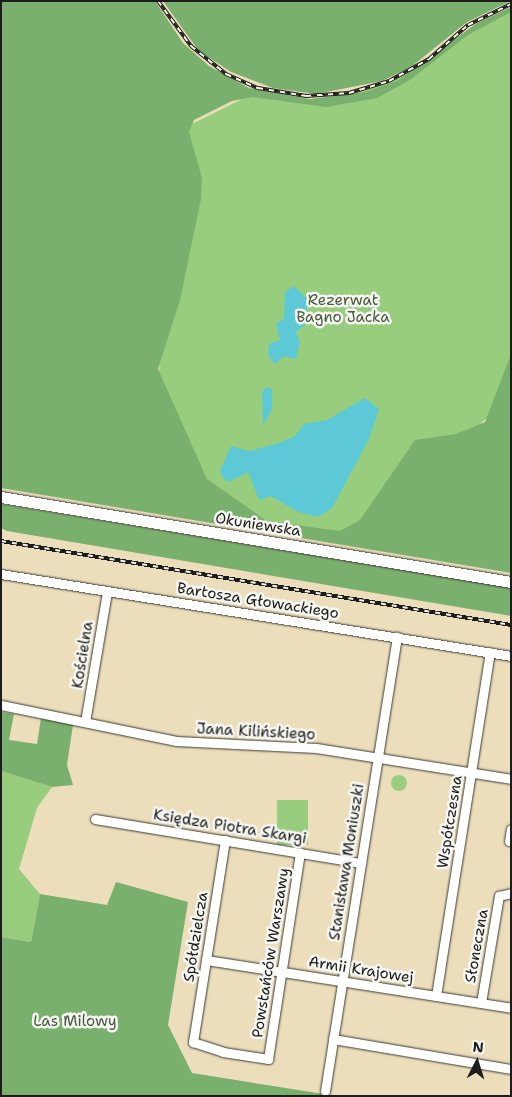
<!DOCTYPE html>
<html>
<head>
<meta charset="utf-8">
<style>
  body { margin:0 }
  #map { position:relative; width:512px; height:1097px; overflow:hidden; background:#ecdebb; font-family:"Shantell Sans",sans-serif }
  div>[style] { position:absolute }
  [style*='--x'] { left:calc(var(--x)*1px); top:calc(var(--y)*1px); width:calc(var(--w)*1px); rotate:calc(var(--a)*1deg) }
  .green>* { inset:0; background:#98cd7e; transform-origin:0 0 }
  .round { border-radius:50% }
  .forest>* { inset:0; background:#7ab06d }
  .water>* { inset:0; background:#5dc9d6 }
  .roads { filter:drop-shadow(0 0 1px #3b3934) drop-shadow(0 0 1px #3b3934) }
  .minor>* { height:9px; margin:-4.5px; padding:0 4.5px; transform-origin:4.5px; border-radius:4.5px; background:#fff }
  .major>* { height:11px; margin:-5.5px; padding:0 5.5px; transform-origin:5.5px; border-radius:5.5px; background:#fff }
  .rail>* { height:4px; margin-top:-2px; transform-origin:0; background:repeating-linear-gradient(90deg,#f6f6f2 0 5.5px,#1c1c1c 0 11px); box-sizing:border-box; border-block:1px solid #1c1c1c }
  span { translate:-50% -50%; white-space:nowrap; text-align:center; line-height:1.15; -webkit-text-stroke:5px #f6f6f2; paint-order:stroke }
  .park-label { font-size:15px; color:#475a3e }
  .street-label { font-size:15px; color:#1c1c1c }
  .frame { position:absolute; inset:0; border:2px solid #1c1c1c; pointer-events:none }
  .north { position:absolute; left:452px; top:1037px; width:50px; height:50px; -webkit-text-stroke:4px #f6f6f2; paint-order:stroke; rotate:5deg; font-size:14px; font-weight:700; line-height:20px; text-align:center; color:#1c1c1c }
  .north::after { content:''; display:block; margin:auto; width:18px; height:22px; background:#1c1c1c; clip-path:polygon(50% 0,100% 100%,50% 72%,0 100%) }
</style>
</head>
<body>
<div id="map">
  <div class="green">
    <div style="clip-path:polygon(511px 9px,511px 354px,488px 417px,350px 538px,266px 522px,204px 483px,158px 387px,160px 354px,168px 333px,182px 129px,252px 94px,281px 101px,338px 101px,406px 74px,472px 28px)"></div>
    <div style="clip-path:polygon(1px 771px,52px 787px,37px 808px,19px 869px,40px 894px,31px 942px,1px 937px)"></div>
    <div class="round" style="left:391px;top:775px;width:16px;height:16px"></div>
    <div style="left:277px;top:800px;width:31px;height:45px"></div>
  </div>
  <div class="forest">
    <div style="clip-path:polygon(1px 1px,155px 1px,183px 43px,209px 66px,249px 88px,310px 99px,365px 92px,397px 81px,477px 23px,511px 7px,511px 12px,468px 35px,410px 80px,377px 98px,326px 107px,253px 97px,232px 101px,194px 120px,189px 132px,202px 178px,201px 199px,180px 300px,158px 369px,207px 479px,267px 521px,340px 531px,360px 520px,415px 440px,456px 434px,485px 422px,511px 354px,511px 573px,1px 488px)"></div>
    <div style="clip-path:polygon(163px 1px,511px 1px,467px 22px,411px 67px,382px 81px,316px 94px,273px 88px,231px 72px,198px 50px)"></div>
    <div style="clip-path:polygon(1px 504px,511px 588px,511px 616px,7px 531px,1px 528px)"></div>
    <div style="clip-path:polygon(1px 712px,14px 714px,9px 740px,37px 744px,41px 718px,73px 725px,67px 765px,73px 785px,52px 787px,1px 771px)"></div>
    <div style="clip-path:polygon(116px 882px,188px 902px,168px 1025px,192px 1073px,336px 1096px,1px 1096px,1px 937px,31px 942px,40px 894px,107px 905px)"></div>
  </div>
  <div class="water">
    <div style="clip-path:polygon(294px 286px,307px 299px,306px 324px,296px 332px,300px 342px,296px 359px,284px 356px,275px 364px,268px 356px,269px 344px,280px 340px,276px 324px,284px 318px,285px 292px)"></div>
    <div style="clip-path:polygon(267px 387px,272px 389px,272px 409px,263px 426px,262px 392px)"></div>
    <div style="clip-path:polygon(365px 398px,379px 409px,369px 439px,332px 508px,318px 517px,298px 512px,271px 496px,259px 500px,248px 472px,229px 482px,223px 478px,220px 471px,231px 446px,249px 451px,279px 443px,295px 436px,304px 424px,327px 420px)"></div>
  </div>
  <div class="roads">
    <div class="minor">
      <div style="--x:1;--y:574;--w:517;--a:9.13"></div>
      <div style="--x:1;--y:705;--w:179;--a:11.6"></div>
      <div style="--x:176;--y:741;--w:140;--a:2.9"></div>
      <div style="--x:316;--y:748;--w:197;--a:9"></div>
      <div style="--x:85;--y:722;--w:132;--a:-80.4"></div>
      <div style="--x:95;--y:819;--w:270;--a:9.4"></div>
      <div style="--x:225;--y:840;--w:205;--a:99"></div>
      <div style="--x:193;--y:1042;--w:32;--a:18"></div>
      <div style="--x:223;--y:1052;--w:46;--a:8.8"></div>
      <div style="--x:268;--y:1059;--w:209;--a:-81.2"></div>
      <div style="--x:509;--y:841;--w:12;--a:-81"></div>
      <div style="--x:206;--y:960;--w:309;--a:8.9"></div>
      <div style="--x:436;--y:996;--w:348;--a:-81.1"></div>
      <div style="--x:481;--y:1003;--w:109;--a:-80.5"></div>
      <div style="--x:499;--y:896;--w:12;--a:-14"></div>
      <div style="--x:333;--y:1039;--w:181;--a:9.6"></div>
      <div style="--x:325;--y:1091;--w:460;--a:-81"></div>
    </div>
    <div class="major">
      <div style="--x:1;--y:497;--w:517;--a:9.46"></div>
    </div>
  </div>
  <div class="rail">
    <div style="--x:158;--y:1;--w:56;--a:53.7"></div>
    <div style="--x:191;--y:46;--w:45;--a:38.7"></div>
    <div style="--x:226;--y:74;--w:35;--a:24"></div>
    <div style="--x:258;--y:88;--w:49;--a:9.5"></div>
    <div style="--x:306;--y:96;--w:43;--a:-4"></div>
    <div style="--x:349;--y:93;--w:42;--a:-16.7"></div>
    <div style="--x:389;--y:81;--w:46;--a:-28.8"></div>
    <div style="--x:429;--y:59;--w:52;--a:-41.1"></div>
    <div style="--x:468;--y:25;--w:48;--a:-26"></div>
    <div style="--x:1;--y:541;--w:517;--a:9.35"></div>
  </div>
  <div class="park-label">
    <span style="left:343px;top:309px">Rezerwat<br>Bagno Jacka</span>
    <span style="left:75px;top:1022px">Las Milowy</span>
  </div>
  <div class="street-label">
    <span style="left:258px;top:525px;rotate:9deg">Okuniewska</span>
    <span style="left:258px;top:601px;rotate:9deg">Bartosza Głowackiego</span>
    <span style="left:83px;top:655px;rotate:-81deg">Kościelna</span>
    <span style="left:256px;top:732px;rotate:3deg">Jana Kilińskiego</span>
    <span style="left:450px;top:822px;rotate:-81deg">Współczesna</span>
    <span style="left:230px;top:827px;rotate:9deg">Księdza Piotra Skargi</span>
    <span style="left:347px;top:862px;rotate:-81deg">Stanisława Moniuszki</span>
    <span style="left:196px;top:937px;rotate:-81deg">Spółdzielcza</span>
    <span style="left:477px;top:946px;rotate:-80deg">Słoneczna</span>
    <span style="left:271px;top:953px;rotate:-81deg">Powstańców Warszawy</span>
    <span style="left:361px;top:970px;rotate:9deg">Armii Krajowej</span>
  </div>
  <div class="frame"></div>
  <div class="north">N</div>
</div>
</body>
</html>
